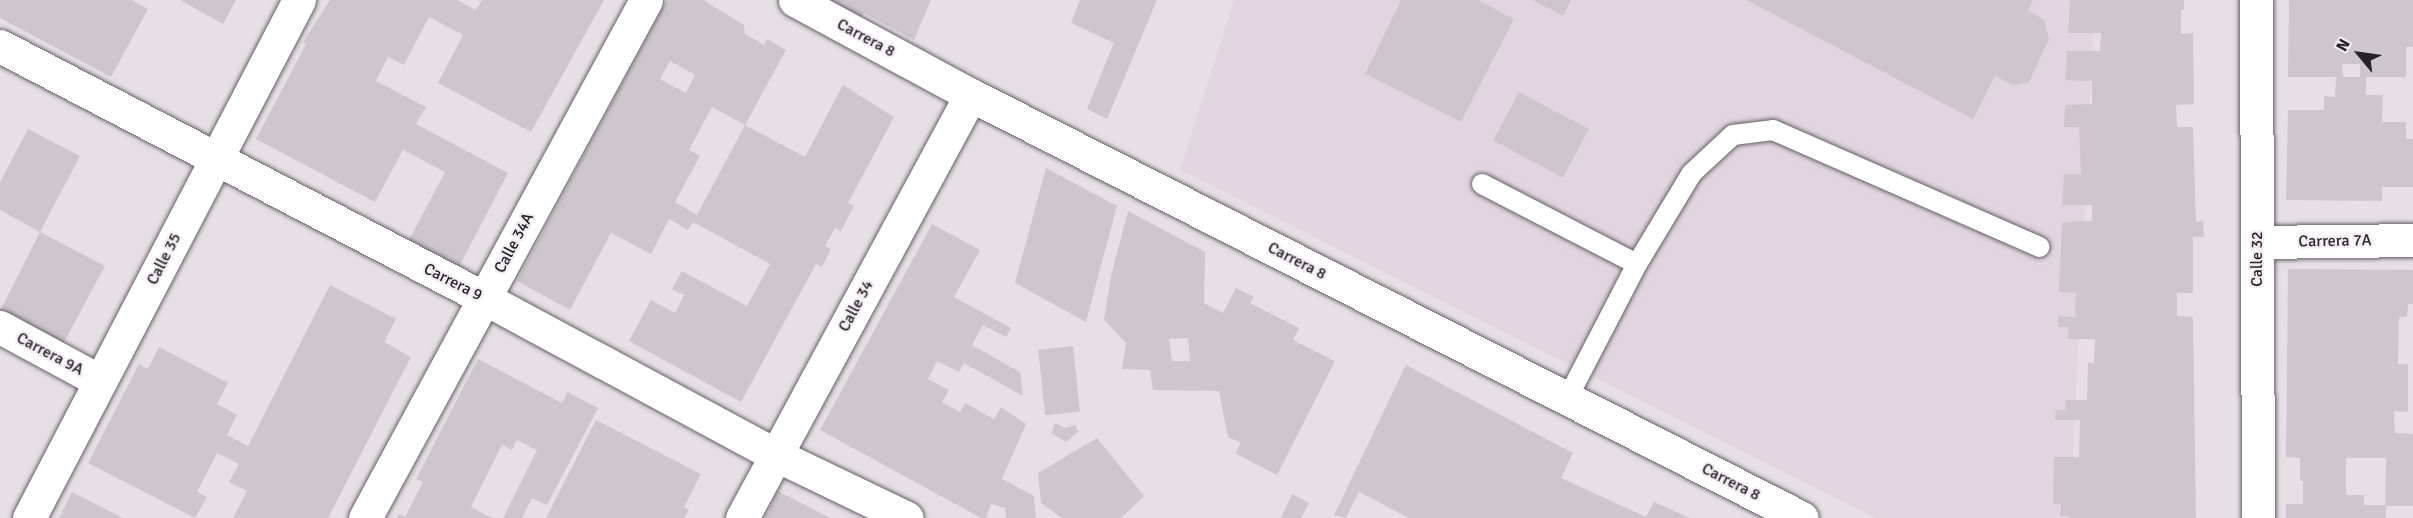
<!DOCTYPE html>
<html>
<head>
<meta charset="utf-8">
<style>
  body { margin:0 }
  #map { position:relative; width:2413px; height:518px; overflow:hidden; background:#e6e0e5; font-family:Signika,sans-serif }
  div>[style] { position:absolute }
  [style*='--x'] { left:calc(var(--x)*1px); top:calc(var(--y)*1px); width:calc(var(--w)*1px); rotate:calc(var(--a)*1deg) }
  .built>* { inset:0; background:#e1d5e0 }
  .building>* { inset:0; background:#cdc6cc; transform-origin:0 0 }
  .roads { filter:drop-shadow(0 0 2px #666065) drop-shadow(0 0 2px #666065) }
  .service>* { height:20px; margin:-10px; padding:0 10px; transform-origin:10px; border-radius:10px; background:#fff }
  .minor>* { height:33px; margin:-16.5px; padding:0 16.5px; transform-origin:16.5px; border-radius:16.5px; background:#fff }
  .tertiary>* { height:33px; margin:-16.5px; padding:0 16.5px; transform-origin:16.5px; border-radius:16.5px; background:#fff }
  span { translate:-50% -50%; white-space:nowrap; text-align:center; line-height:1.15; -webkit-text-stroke:4.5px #f3edf3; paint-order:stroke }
  .street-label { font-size:16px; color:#252325 }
  .north { position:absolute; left:2329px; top:24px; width:60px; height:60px; -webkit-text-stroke:4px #f3edf3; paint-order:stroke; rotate:299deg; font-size:16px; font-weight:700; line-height:24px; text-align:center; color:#252325 }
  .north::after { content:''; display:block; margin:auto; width:21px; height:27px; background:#252325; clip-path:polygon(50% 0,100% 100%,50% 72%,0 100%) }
</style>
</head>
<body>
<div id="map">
  <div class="built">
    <div style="clip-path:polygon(1234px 0,2095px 0,2070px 518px,1876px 518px,1180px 170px)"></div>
  </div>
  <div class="building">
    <div style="clip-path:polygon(0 0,131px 0,148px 9px,111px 77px,0 18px)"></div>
    <div style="clip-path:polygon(180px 0,236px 0,223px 24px)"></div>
    <div style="clip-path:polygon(330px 0,457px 0,476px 10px,482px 0,604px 0,531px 132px,438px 83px,463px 35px,429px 17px,404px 65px,388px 57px,376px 81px,426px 107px,416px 124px,508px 173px,459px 267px,409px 240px,445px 172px,403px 150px,375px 202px,256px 139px,306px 44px,303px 42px)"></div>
    <div style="clip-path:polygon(evenodd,667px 0,703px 0,744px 25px,745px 34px,764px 45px,767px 39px,786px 50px,745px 125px,712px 107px,689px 150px,700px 156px,675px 202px,697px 215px,745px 125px,805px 157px,843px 85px,894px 117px,848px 203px,854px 206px,841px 231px,835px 228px,825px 246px,831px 249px,822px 267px,816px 264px,741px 402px,629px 341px,651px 300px,675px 313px,684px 295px,672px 289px,682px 271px,747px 306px,770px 264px,693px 222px,688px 230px,669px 219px,651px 254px,611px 233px,570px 310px,517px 281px,667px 0,670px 61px,695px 75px,686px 93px,660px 79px,670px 61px)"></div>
    <div style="clip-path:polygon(827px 0,931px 0,914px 40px,864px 13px,861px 19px)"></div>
    <div style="clip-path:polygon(1080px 0,1157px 0,1107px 119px,1087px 109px,1114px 43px,1071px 23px)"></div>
    <div style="clip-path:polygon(1401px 0,1478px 0,1514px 19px,1461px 122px,1365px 74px)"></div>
    <div style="clip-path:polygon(1532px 0,1571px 0,1563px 16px)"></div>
    <div style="clip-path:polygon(1746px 0,2033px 0,2028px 10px,2044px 20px,2049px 39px,2029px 82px,2013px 85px,1995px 76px,1973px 119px)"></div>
    <div style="clip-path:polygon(2070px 0,2184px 0,2184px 10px,2181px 10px,2181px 34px,2193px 33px,2194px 104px,2176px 105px,2177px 127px,2193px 127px,2196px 222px,2203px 221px,2204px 237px,2193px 237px,2193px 293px,2177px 293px,2177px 316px,2193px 317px,2196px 518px,2069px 518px,2069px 516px,2060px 516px,2061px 504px,2053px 504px,2054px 457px,2079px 457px,2080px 420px,2055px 420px,2056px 410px,2066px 411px,2065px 400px,2087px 400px,2088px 363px,2094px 363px,2095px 339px,2068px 339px,2069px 327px,2058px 327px,2058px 316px,2075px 317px,2076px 293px,2059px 292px,2062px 222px,2092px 221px,2092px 205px,2062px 205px,2064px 174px,2081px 174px,2079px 127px,2064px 127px,2065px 105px,2092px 104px,2092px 81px,2065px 80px,2067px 51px,2100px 51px,2101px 33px,2068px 33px)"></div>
    <div style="clip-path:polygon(evenodd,2289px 0,2413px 0,2413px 47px,2406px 47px,2406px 77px,2366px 77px,2366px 95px,2383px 95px,2382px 122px,2406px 122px,2406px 139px,2413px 139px,2413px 187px,2382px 187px,2382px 201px,2286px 200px,2288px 110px,2324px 110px,2324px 96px,2335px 97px,2336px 77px,2288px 77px,2289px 0,2342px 64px,2360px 64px,2360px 77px,2343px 77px,2342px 64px)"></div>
    <div style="left:1519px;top:92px;width:79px;height:55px;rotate:28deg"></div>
    <div style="clip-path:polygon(28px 129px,80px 156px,40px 232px,105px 266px,63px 344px,0 311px,40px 232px,0 210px,0 182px)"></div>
    <div style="clip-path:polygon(1046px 168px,1117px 206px,1086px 322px,1015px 283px)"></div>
    <div style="clip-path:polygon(evenodd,1128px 211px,1205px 252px,1204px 303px,1223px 313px,1236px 288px,1254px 297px,1250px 303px,1299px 328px,1293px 340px,1335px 361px,1277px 475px,1235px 453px,1241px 443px,1228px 437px,1219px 391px,1153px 390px,1150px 370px,1122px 369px,1126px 343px,1104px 320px,1111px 276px,1128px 211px,1188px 338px,1190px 361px,1172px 361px,1169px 339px,1188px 338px)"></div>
    <div style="clip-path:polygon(932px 224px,980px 250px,954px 297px,1011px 328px,1006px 337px,983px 325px,972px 345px,1020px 372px,1023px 396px,964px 363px,959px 372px,937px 361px,928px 379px,949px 390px,942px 402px,960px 412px,965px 403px,994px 419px,1001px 407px,1026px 424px,1002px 479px,1034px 496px,1036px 518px,1006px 518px,1005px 508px,991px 504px,986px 518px,981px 518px,820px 430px)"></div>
    <div style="clip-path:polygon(evenodd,2288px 269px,2413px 270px,2413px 304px,2408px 304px,2407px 317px,2399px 317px,2398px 364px,2408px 364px,2408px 412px,2394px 411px,2395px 433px,2413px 434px,2413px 506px,2386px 506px,2386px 518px,2286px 518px,2286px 504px,2303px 504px,2303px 481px,2300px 481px,2300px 458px,2286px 457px,2288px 269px,2346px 458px,2386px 458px,2385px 505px,2364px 505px,2364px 495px,2346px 495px,2346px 458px)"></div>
    <div style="clip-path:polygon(330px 285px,396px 319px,384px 342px,411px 357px,328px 518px,233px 518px,247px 491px,229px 482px,239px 464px,217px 453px,197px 492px,207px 497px,195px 518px,88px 463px,139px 364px,148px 369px,159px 347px,228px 383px,217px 404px,237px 415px,227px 435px,248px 446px)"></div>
    <div style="left:1073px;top:346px;width:66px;height:35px;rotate:84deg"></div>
    <div style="clip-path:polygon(478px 359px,562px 403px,567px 392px,598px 408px,547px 505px,532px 498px,522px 518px,503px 518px,537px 450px,517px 440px,512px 450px,502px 445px,471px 507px,492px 518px,397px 518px,399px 514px,405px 517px,423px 482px,416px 479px)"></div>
    <div style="clip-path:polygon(1406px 365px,1573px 453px,1561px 478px,1646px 517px,1654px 502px,1690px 518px,1409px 518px,1359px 492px,1346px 518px,1334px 515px)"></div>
    <div style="clip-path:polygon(596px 420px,701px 474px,684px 507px,689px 510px,684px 518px,546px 518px)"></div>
    <div style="clip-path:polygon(1055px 423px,1065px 428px,1075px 425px,1078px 432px,1066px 442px,1051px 433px)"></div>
    <div style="clip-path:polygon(1097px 438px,1144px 496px,1121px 518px,1062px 518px,1041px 503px,1038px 473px)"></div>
    <div style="clip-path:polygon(778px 491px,830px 518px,765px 518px)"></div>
    <div style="clip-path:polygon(72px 492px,123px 518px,59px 518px)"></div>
    <div style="clip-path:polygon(1292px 494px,1309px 503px,1301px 518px,1281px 518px)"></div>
  </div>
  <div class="roads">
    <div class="service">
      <div style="--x:1482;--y:184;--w:174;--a:27.3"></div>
      <div style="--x:1567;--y:399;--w:152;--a:-62.6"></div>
      <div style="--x:1637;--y:264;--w:106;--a:-58.9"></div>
      <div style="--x:1692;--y:173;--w:56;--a:-42.8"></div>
      <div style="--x:1733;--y:135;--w:40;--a:-7.1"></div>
      <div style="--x:1773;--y:130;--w:291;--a:23.7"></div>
    </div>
    <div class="minor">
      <div style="--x:795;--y:0;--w:200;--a:28.4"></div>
      <div style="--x:971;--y:95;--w:932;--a:26.98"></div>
      <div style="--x:0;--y:46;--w:546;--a:27.5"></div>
      <div style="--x:484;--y:298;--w:332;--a:28.3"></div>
      <div style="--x:776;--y:455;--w:145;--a:25.7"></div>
      <div style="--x:2257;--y:242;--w:156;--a:-0.7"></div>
      <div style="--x:0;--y:327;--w:114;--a:28.4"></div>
      <div style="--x:29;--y:518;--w:584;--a:-62.47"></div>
      <div style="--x:365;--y:518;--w:589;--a:-61.52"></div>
      <div style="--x:742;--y:518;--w:481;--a:-61.6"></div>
    </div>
    <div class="tertiary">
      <div style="--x:2256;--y:0;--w:518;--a:89.78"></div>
    </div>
  </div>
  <div class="street-label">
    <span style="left:866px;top:38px;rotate:28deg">Carrera 8</span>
    <span style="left:2335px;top:241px;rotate:-1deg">Carrera 7A</span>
    <span style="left:514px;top:243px;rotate:-62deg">Calle 34A</span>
    <span style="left:164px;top:259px;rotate:-63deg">Calle 35</span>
    <span style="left:2257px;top:259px;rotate:-90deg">Calle 32</span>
    <span style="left:1297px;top:261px;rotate:27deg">Carrera 8</span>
    <span style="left:453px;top:282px;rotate:27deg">Carrera 9</span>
    <span style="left:856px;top:306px;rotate:-62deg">Calle 34</span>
    <span style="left:50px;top:354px;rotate:28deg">Carrera 9A</span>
    <span style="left:1731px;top:482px;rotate:27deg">Carrera 8</span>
  </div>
  <div class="north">N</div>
</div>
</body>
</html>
